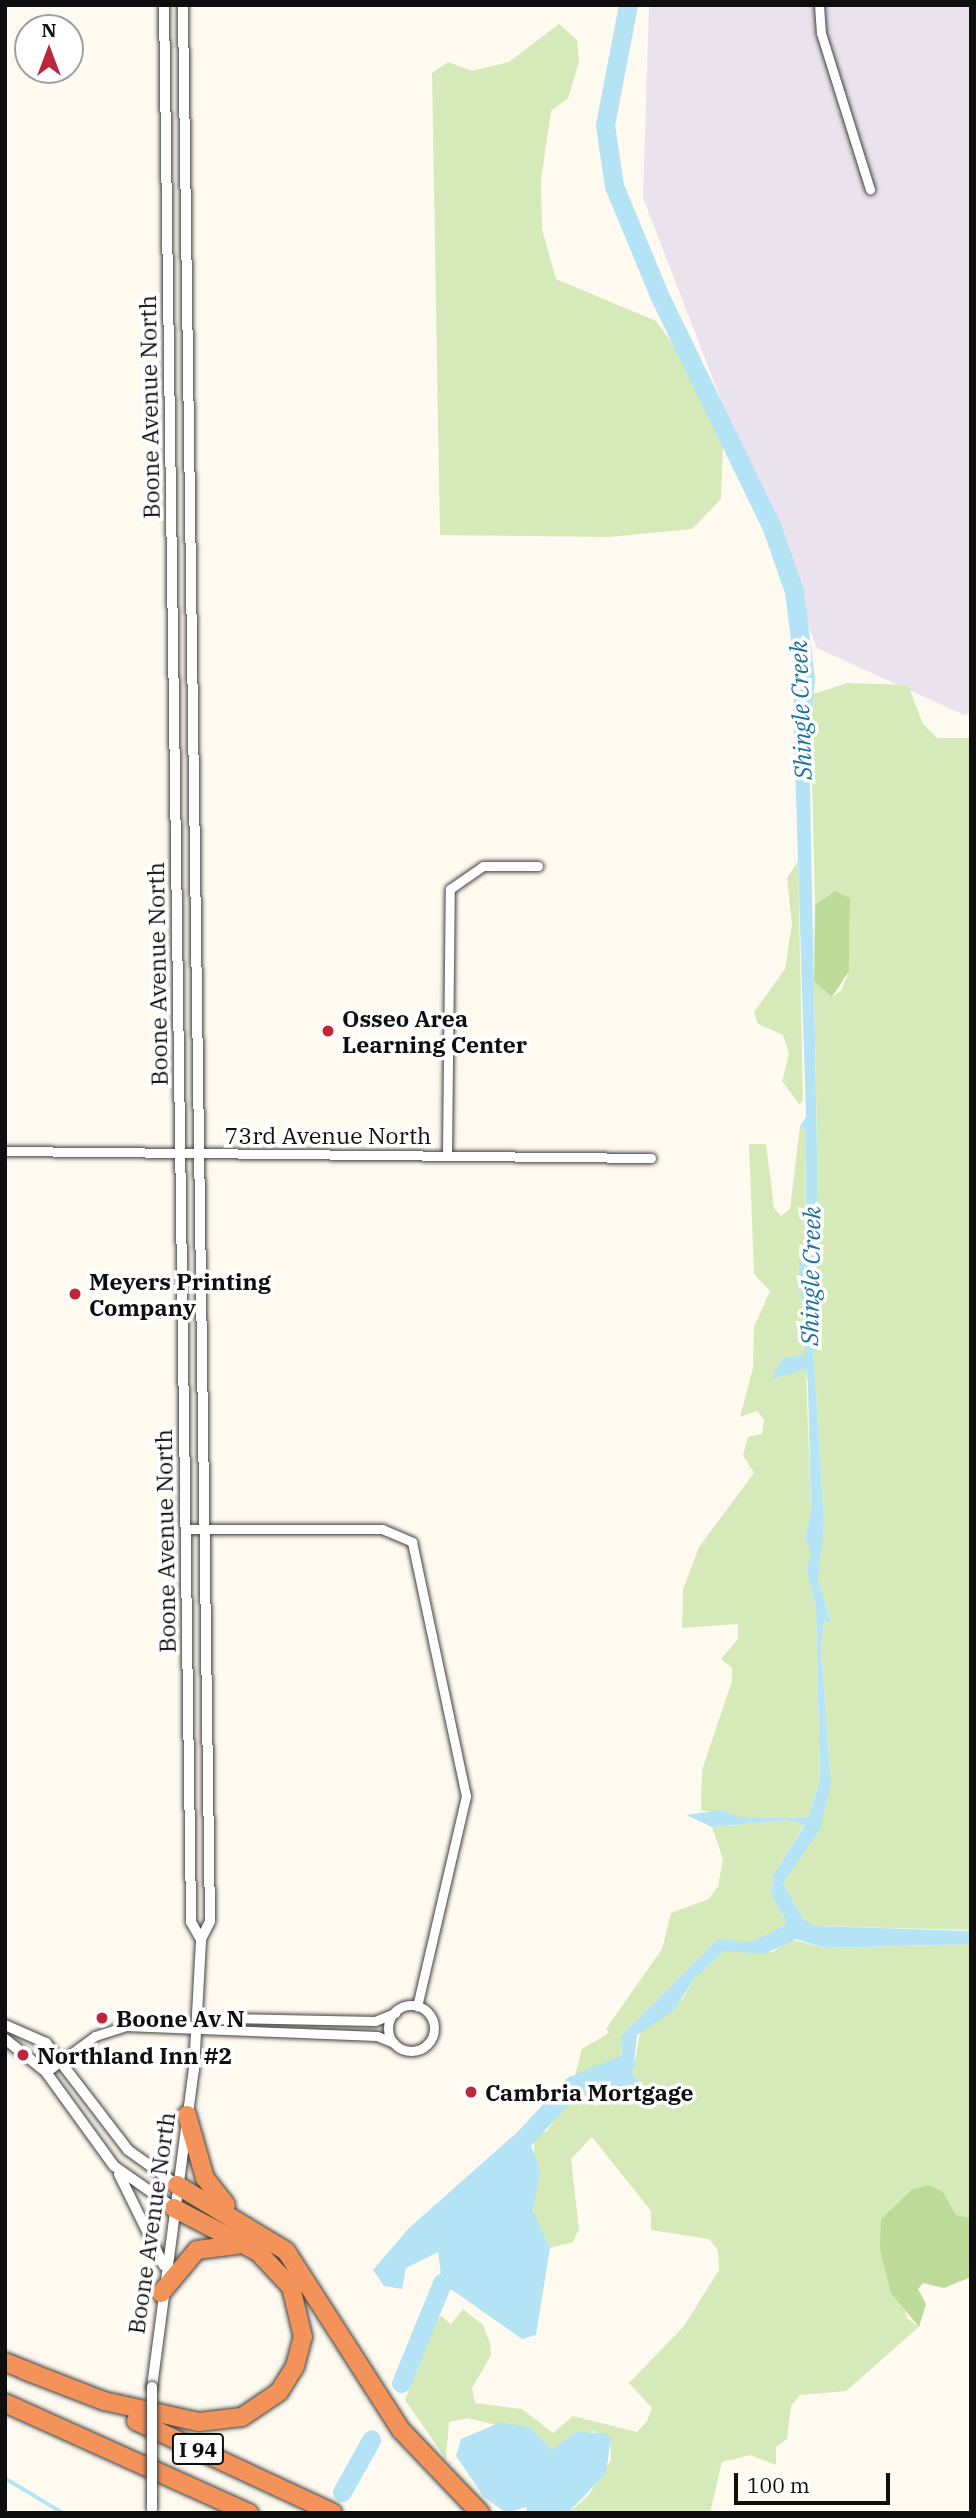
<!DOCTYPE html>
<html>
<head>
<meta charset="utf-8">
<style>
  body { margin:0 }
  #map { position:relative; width:976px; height:2518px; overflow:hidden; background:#fffaef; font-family:"IBM Plex Serif",serif }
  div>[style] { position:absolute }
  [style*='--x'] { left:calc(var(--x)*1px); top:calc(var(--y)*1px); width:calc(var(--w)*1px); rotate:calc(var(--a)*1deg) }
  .industrial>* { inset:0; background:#eae2ec }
  .green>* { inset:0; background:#d6e9b9 }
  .forest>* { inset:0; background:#bcda98 }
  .water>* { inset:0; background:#b4e3f6 }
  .stream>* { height:3.5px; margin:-1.75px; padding:0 1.75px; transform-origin:1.75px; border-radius:1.75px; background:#b4e3f6 }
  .river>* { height:19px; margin:-9.5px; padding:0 9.5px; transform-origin:9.5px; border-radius:9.5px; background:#b4e3f6 }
  .roads { filter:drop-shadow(0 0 2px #414141) drop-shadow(0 0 2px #414141) }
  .minor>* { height:9px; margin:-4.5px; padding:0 4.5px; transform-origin:4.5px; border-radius:4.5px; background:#fff }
  .minor>.ring { margin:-4.5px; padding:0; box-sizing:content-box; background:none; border:9px solid #fff; border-radius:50% }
  .tertiary>* { height:10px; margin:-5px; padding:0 5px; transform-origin:5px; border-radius:5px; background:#fff }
  .motorway>* { height:18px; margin:-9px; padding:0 9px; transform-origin:9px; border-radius:9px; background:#f39259 }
  .bridges { filter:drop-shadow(0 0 2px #414141) drop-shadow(0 0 2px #414141) }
  .tertiary-bridge>* { height:10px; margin:-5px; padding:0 5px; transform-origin:5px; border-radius:5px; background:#fff }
  .dots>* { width:19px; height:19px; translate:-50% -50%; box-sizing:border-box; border:4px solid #fff; border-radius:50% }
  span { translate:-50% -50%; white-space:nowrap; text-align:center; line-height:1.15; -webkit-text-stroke:7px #fff; paint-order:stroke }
  .shield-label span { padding:2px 5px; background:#fff; border:2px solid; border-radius:5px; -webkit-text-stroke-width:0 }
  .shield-label { font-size:21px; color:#0e0e0e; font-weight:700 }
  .street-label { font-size:23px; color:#0e0e0e }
  .poi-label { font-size:23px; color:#0e0e0e; font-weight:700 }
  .left { translate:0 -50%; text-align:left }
  .water-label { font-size:24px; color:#18709f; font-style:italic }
  .frame { position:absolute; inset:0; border:7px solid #0e0e0e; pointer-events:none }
  .north { position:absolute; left:14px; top:14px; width:70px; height:70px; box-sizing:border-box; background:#fff; border:2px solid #9f9f9f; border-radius:50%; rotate:0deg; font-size:19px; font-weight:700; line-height:28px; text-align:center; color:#0e0e0e }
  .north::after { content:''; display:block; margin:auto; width:24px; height:32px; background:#bd273b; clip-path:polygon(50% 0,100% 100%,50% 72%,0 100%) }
  .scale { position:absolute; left:734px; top:2473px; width:156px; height:32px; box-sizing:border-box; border:4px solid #0e0e0e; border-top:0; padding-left:9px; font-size:21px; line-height:24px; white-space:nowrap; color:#0e0e0e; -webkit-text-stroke:5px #fff; paint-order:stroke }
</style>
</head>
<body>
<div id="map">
  <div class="industrial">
    <div style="clip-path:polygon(649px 5px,971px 5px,971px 713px,964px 715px,817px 648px,643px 198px)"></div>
  </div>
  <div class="green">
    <div style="clip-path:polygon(559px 24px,577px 40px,579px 62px,568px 98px,551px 111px,541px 180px,542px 229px,556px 279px,656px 321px,690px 368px,723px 444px,721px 499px,692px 529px,609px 537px,440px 535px,432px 73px,448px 62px,472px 71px,509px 62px)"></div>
    <div style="clip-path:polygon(848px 683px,908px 685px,923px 724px,937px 738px,971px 738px,971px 1930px,816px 1926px,803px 1919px,783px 1883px,831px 1783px,821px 1648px,824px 1622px,831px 1620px,818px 1580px,818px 1532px,824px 1522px,813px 1345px,819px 1253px,814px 981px,832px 997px,841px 991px,849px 971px,850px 898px,835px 891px,815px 905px,810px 695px)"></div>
    <div style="clip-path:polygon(798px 861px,803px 1101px,799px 1104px,782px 1081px,789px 1054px,783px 1035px,758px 1024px,754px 1012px,785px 969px,792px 924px,787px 878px)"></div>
    <div style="clip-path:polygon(800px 1126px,805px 1131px,805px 1355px,773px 1378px,806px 1368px,811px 1513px,805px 1538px,813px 1553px,806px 1567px,816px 1608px,820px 1780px,808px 1818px,739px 1817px,701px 1810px,702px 1770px,732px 1681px,732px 1668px,721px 1659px,738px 1639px,738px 1624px,682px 1628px,683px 1589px,699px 1547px,754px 1473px,743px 1455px,748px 1437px,762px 1434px,764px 1420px,757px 1411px,740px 1417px,753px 1368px,754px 1327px,770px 1291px,754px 1274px,749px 1144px,766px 1144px,774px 1208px,781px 1216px,790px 1209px)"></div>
    <div style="clip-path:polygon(788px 1820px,805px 1824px,773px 1875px,771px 1895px,786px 1921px,782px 1927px,765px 1939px,707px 1950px,621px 2036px,622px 2061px,574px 2079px,582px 2049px,609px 2033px,606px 2029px,662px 1949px,671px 1913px,709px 1899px,718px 1886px,723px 1859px,712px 1827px)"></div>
    <div style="clip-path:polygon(790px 1939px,825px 1948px,971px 1944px,971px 2218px,956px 2215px,943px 2192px,911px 2190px,881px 2219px,907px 2318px,919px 2327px,846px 2391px,800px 2395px,791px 2406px,787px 2439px,776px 2447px,776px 2465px,750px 2455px,722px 2462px,710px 2513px,568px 2513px,588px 2496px,611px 2460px,610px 2438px,593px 2431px,552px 2450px,538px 2435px,467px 2418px,449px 2422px,446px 2459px,405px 2400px,434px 2325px,441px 2316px,451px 2324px,463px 2309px,483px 2325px,490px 2343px,491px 2355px,472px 2388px,475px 2403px,522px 2409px,553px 2433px,573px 2416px,637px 2432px,647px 2421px,652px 2408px,629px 2383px,684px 2326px,719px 2270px,718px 2250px,709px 2239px,651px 2230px,651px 2211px,592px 2137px,571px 2159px,579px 2229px,573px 2242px,550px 2248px,534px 2223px,534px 2137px,547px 2131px,576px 2090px,605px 2075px,606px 2086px,649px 2107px,664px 2095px,645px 2089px,633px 2074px,641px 2027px,682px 2000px,694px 1979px,724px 1951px,773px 1952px)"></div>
  </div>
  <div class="forest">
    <div style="clip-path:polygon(835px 891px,850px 898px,849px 971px,832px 997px,814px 981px,815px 905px)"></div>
    <div style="clip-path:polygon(929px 2185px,943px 2192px,956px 2215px,971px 2218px,971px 2277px,944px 2288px,923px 2283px,918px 2289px,926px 2304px,919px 2327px,891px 2293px,880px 2249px,881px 2219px,911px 2190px)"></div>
  </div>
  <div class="water">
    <div style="clip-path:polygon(808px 679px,819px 1253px,813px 1345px,824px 1522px,818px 1580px,831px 1621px,824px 1622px,821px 1648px,831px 1783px,820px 1829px,783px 1883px,803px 1919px,816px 1926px,971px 1931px,971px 1944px,825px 1948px,796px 1939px,765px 1954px,724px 1951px,694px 1979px,674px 2010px,637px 2035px,633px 2074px,645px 2089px,669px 2099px,649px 2107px,606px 2086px,601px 2066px,622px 2060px,621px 2036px,718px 1939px,751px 1942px,782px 1927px,786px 1921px,771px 1895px,773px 1875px,805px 1825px,788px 1820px,712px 1827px,686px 1815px,722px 1810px,739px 1817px,808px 1818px,820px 1780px,816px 1608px,806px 1567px,812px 1553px,805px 1538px,811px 1513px,808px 1385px,806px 1369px,772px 1379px,782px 1358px,805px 1355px,799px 1258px,806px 1247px,805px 1131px,800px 1126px,806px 1117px,794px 732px,797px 693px)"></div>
    <div style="clip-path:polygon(514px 2135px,532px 2148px,540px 2170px,533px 2211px,550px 2248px,536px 2335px,522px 2339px,442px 2283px,438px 2252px,406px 2268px,402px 2289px,384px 2286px,373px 2270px,409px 2228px)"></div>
    <div style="clip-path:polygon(501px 2422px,531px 2428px,552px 2450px,576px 2432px,603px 2433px,611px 2438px,606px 2473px,568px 2513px,527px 2513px,526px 2507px,506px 2513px,484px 2497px,456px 2456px,461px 2439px)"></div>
  </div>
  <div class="stream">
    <div style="--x:5;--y:2478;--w:68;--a:31.1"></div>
  </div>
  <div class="river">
    <div style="--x:628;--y:5;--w:122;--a:100.9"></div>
    <div style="--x:605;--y:125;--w:62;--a:81.6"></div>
    <div style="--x:614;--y:186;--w:120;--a:67.5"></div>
    <div style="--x:660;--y:297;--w:257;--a:64.1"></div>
    <div style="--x:772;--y:528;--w:67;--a:70.8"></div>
    <div style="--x:794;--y:591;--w:89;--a:82.9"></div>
    <div style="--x:805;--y:679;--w:30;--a:96"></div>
    <div style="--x:517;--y:2164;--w:26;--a:-77"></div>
    <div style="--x:523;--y:2139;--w:74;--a:-47.2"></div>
    <div style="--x:573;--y:2085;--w:57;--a:-22.5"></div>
    <div style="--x:401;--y:2383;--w:108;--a:-67.7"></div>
    <div style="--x:442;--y:2283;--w:23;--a:-31"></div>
    <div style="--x:342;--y:2492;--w:60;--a:-60.9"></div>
  </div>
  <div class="roads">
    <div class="minor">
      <div style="--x:819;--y:5;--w:28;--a:86"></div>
      <div style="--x:821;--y:33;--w:164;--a:72.6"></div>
      <div style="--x:5;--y:1151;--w:646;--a:0.62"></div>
      <div style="--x:447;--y:1155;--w:266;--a:-89.4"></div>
      <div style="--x:450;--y:889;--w:40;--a:-34.9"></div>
      <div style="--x:483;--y:866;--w:55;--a:0"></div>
      <div style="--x:186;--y:1529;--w:196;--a:0"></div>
      <div style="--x:382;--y:1529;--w:33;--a:23"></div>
      <div style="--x:412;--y:1542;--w:260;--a:78"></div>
      <div style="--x:466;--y:1796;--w:216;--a:103.1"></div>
      <div class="ring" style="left:388px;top:2005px;width:37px;height:37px"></div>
      <div style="--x:200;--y:2025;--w:29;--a:-14"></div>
      <div style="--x:228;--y:2018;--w:147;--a:1.2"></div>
      <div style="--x:375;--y:2021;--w:22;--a:-22"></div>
      <div style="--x:46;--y:2072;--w:61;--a:-36.3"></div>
      <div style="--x:95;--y:2036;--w:32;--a:-18"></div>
      <div style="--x:125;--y:2026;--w:252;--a:2.3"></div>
      <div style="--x:377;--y:2036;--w:18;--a:22"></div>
    </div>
    <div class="tertiary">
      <div style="--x:164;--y:5;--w:1917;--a:89.19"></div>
      <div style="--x:191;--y:1922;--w:20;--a:60"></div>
      <div style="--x:5;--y:2025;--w:45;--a:23.7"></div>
      <div style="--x:46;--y:2043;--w:135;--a:52.5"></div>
      <div style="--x:128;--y:2150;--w:60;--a:35.5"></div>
      <div style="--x:5;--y:2039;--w:53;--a:38.8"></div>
      <div style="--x:46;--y:2072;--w:116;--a:54.1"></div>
      <div style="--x:114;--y:2166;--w:73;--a:35"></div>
      <div style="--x:119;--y:2174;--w:102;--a:63.9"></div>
      <div style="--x:152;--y:2387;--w:320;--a:-82.5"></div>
      <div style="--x:194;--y:2070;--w:131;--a:-86.9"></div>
      <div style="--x:201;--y:1939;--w:20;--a:-63"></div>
      <div style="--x:210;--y:1921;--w:1916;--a:-90.81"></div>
    </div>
    <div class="motorway">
      <div style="--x:187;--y:2115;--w:66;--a:74.1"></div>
      <div style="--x:205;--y:2178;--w:34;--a:52"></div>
      <div style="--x:177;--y:2185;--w:127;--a:31.2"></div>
      <div style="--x:286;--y:2251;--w:213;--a:57.3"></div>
      <div style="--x:401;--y:2430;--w:115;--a:46.4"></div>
      <div style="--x:161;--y:2293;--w:56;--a:-50.1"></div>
      <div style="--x:197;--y:2250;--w:40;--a:-7.1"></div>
      <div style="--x:5;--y:2362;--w:31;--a:22"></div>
      <div style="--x:24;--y:2370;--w:86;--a:21.2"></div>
      <div style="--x:104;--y:2401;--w:97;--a:12.5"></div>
      <div style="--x:199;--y:2422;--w:43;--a:-6.6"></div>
      <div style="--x:242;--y:2417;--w:45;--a:-34"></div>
      <div style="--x:279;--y:2392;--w:31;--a:-58"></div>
      <div style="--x:295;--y:2366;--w:30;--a:-75"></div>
      <div style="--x:303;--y:2337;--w:51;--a:-103.5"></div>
      <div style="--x:291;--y:2287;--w:48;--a:-133.3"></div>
      <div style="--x:258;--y:2252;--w:95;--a:-152.4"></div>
      <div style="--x:5;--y:2403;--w:268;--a:24.3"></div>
      <div style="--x:136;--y:2421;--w:217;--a:25"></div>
    </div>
  </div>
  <div class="bridges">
    <div class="tertiary-bridge">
      <div style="--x:152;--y:2387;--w:122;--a:90"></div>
    </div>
  </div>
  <div class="dots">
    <div style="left:328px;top:1031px;background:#bd273b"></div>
    <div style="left:75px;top:1294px;background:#bd273b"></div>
    <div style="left:102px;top:2018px;background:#bd273b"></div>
    <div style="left:23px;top:2055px;background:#bd273b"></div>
    <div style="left:471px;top:2092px;background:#bd273b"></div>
  </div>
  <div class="shield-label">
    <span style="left:198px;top:2449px">I 94</span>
  </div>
  <div class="street-label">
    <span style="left:149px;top:407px;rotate:-91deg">Boone Avenue North</span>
    <span style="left:157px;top:974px;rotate:-91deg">Boone Avenue North</span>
    <span style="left:328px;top:1135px">73rd Avenue North</span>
    <span style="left:165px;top:1541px;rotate:-91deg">Boone Avenue North</span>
    <span style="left:151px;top:2223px;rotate:-82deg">Boone Avenue North</span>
  </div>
  <div class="poi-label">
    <span class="left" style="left:342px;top:1031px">Osseo Area<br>Learning Center</span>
    <span class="left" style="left:89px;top:1294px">Meyers Printing<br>Company</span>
    <span class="left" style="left:116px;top:2018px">Boone Av N</span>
    <span class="left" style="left:37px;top:2055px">Northland Inn #2</span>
    <span class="left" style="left:485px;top:2092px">Cambria Mortgage</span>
  </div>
  <div class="water-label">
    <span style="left:801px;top:710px;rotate:-92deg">Shingle Creek</span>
    <span style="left:811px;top:1276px;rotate:-89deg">Shingle Creek</span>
  </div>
  <div class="frame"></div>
  <div class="north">N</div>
  <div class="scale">100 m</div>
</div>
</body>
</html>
